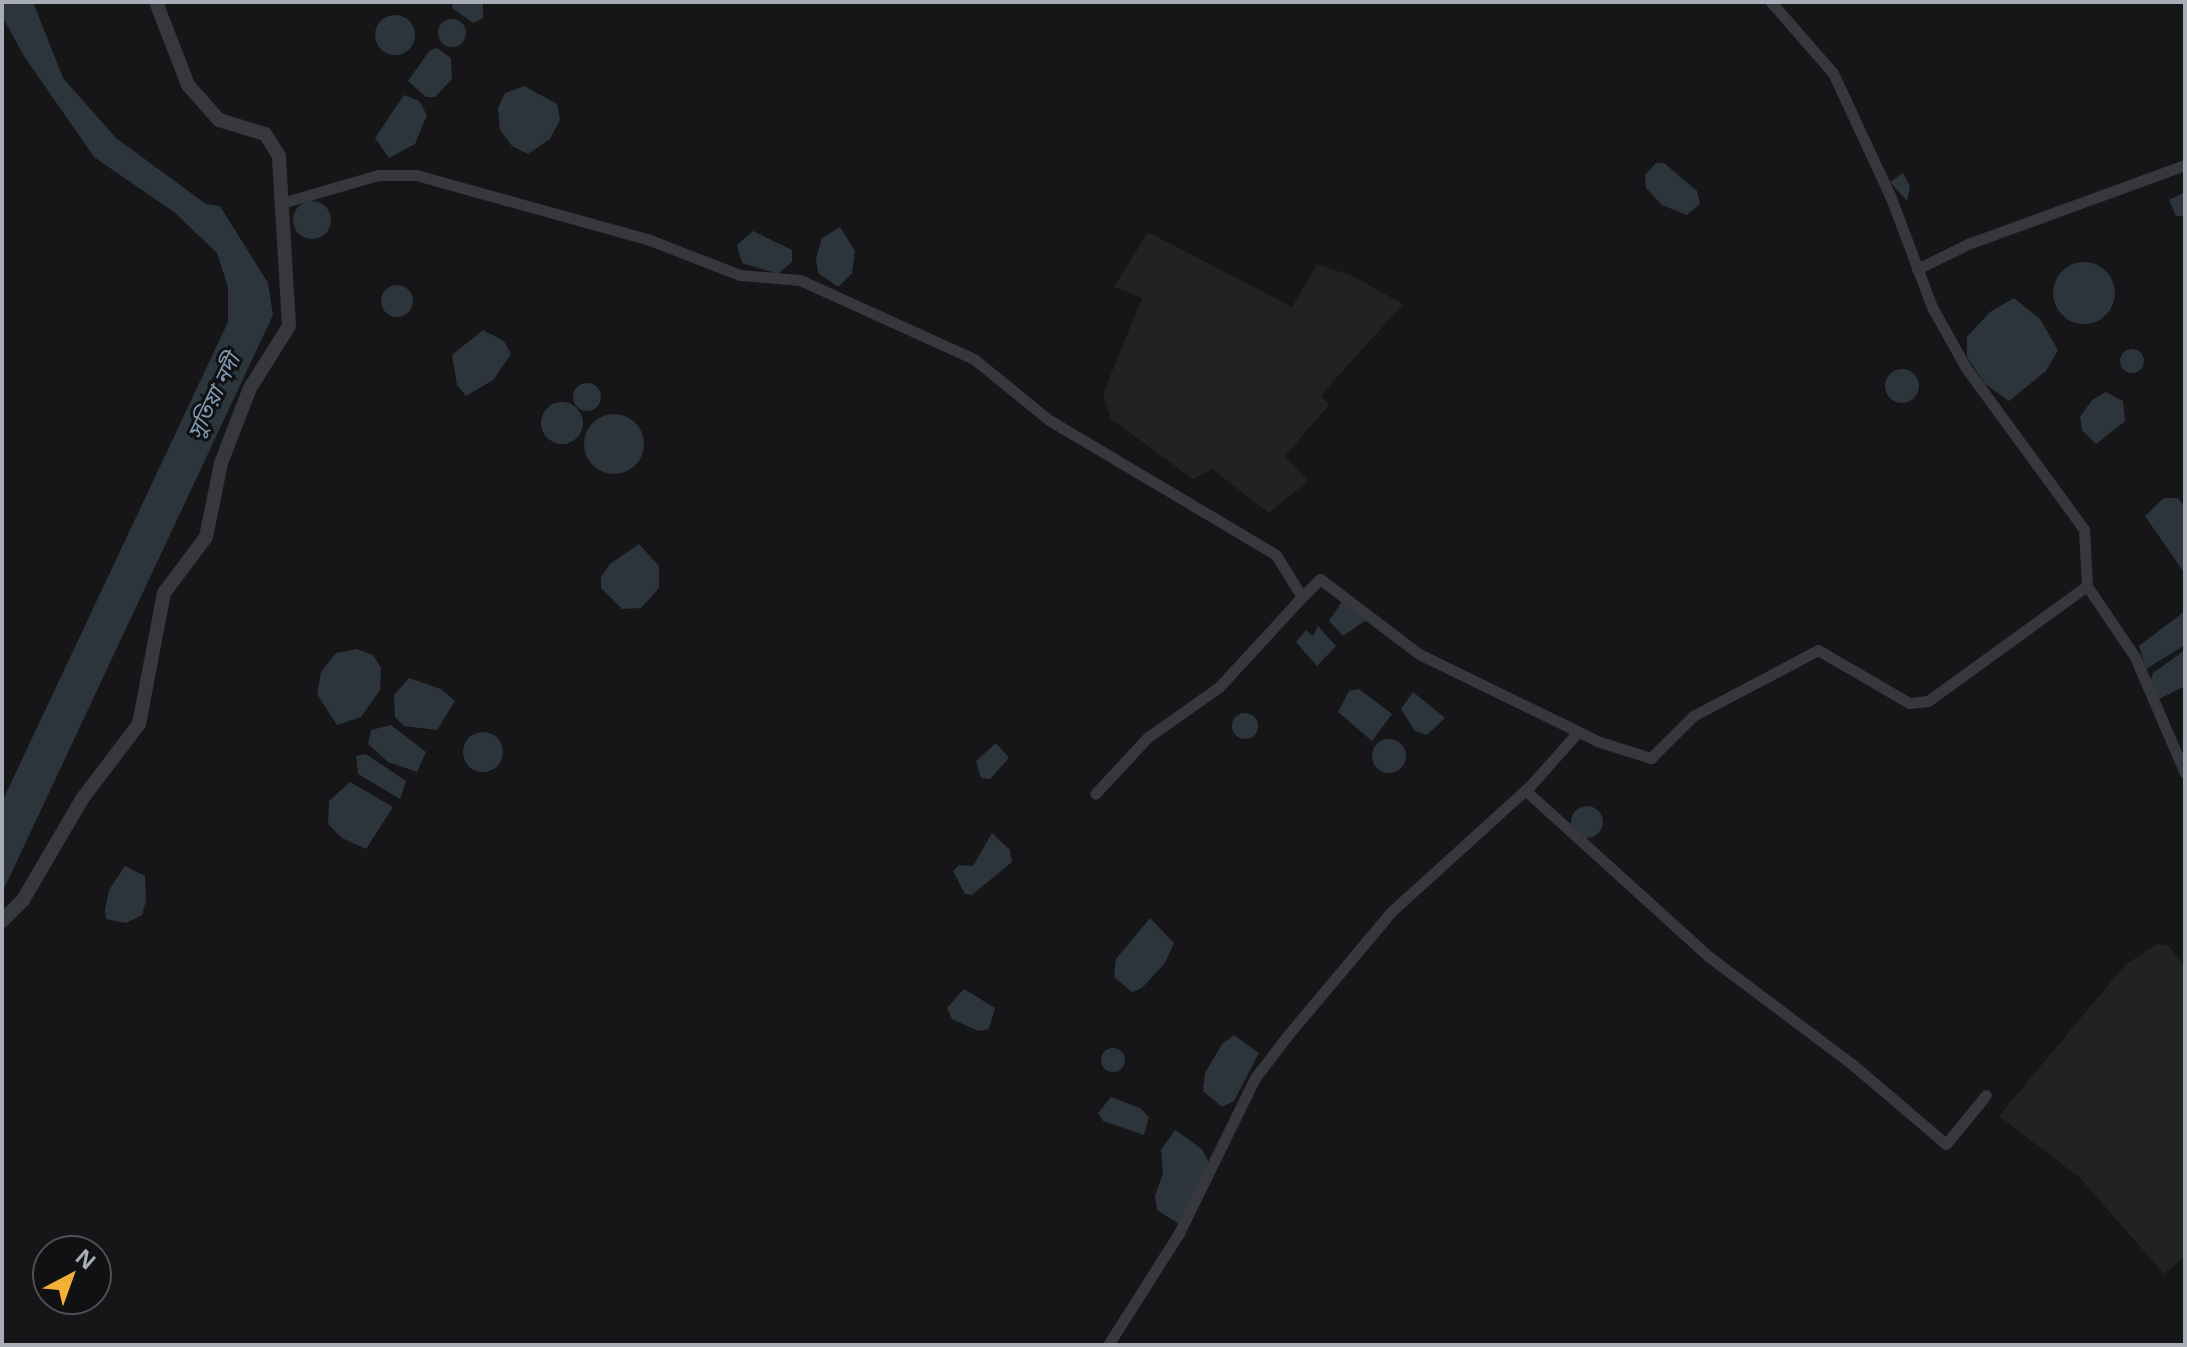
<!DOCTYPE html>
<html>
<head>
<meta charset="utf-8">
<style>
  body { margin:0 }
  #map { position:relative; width:2187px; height:1347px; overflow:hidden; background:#161618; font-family:"Noto Sans","Noto Sans Bengali",sans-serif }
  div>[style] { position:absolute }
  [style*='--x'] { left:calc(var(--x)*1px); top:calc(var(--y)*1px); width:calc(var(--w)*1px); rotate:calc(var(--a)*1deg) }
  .built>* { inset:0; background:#222225 }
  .water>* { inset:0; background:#2c353c }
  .round { border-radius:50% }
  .minor>* { height:11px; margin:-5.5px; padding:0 5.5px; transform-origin:5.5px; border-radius:5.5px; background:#37383d }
  .tertiary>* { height:14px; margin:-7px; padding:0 7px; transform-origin:7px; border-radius:7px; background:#37383d }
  span { translate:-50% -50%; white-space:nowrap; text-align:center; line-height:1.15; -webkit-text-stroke:6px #111113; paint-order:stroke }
  .water-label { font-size:22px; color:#7f9bb3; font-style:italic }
  .frame { position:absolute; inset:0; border:4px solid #a8adb8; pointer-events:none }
  .north { position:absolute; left:32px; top:1235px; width:80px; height:80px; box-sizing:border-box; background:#111113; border:2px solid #4d4f55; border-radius:50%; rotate:41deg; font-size:22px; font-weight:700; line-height:32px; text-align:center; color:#a8adb8 }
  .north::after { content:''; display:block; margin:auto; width:28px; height:36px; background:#f2b134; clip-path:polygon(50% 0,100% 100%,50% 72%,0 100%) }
</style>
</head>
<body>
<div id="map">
  <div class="built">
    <div style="clip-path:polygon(1148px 232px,1292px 307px,1317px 264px,1352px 276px,1403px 304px,1321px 395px,1329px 405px,1285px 456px,1308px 481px,1269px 513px,1212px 469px,1193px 479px,1111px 419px,1103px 394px,1142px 298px,1114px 287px)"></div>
    <div style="clip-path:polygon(2157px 944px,2169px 946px,2185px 967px,2185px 1257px,2164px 1274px,2080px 1178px,1999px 1116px,2125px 965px)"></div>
  </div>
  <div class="water">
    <div style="clip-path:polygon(2px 2px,33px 2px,63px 78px,116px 138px,206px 204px,220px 206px,268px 283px,273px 315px,2px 893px,2px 802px,228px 322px,228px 287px,217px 253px,174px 212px,94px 157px,24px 56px,2px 16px)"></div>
    <div style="clip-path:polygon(453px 2px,483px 2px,483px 18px,473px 23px,452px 8px)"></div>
    <div class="round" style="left:375px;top:15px;width:40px;height:40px"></div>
    <div class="round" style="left:438px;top:19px;width:28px;height:28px"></div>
    <div style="clip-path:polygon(437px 48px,451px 58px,452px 79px,435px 97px,426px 97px,408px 81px,430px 50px)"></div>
    <div style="clip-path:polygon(524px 86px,557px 104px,560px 120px,550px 139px,528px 154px,512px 146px,500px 130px,498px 108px,505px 93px)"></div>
    <div style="clip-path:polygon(404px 95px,419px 101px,427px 115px,415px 144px,389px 158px,375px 138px)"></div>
    <div style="clip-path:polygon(1656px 163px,1664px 163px,1697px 191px,1700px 204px,1687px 215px,1662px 205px,1646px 188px,1645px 175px)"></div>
    <div style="clip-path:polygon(1903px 173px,1910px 186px,1907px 201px,1890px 182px)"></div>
    <div style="clip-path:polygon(2185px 192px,2185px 216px,2176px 216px,2169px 200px)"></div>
    <div class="round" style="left:293px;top:201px;width:38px;height:38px"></div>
    <div style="clip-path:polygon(840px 227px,855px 251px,852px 273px,838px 287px,818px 273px,816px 258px,822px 238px)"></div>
    <div style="clip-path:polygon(753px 231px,792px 250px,792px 262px,778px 274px,742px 263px,737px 245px)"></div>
    <div class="round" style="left:2053px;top:262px;width:62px;height:62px"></div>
    <div class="round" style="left:381px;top:285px;width:32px;height:32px"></div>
    <div style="clip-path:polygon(2014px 298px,2040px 319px,2058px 350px,2046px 371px,2009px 401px,1985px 384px,1967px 357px,1967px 337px,1990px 312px)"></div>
    <div style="clip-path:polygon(483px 330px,504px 341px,511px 354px,493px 380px,466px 396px,457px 385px,452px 355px)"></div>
    <div class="round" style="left:2120px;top:349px;width:24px;height:24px"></div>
    <div class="round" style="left:1885px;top:369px;width:34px;height:34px"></div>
    <div class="round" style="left:573px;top:383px;width:28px;height:28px"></div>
    <div style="clip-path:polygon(2106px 392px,2123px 401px,2125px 421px,2096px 444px,2082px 430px,2080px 417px,2092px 400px)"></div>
    <div class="round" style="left:541px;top:402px;width:42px;height:42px"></div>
    <div class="round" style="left:584px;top:414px;width:60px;height:60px"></div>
    <div style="clip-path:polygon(2164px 498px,2178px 498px,2185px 507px,2185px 574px,2145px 516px)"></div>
    <div style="clip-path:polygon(639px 544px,659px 566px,659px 588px,641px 608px,622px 609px,601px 588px,601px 577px,610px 564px)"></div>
    <div style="clip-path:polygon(1343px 600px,1366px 620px,1343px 636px,1329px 621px)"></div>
    <div style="clip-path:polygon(2185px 611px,2185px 645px,2146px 669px,2139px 646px)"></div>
    <div style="clip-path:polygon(1318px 626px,1336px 646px,1317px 666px,1296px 642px,1306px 630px,1313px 636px)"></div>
    <div style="clip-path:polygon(357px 649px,373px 655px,381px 668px,380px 690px,361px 717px,337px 725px,317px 694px,321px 672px,336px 653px)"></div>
    <div style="clip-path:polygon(2185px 650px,2185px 686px,2159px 699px,2150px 682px,2153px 673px)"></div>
    <div style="clip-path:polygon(409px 678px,441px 689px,455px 701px,437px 730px,404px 726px,395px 717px,394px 695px)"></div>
    <div style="clip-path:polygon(1359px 689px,1392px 714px,1372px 741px,1338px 712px,1349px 691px)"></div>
    <div style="clip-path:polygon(1413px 692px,1445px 718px,1427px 735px,1415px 731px,1401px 709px)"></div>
    <div class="round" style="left:1232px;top:713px;width:26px;height:26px"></div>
    <div style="clip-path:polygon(391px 725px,426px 752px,417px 772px,388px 762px,368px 744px,371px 730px)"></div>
    <div class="round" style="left:463px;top:732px;width:40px;height:40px"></div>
    <div class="round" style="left:1372px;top:739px;width:34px;height:34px"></div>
    <div style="clip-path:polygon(996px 743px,1009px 758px,990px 779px,981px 778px,976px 761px)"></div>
    <div style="clip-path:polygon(366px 754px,406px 781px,400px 799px,358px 774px,356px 756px)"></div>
    <div style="clip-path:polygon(350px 782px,393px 807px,366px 849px,342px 838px,328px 824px,329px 801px)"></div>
    <div class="round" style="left:1571px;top:806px;width:32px;height:32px"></div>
    <div style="clip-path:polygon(992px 833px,1010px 850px,1012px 862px,972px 895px,965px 894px,953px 871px,959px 865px,973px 866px)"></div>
    <div style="clip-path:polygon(125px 866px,145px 876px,146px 901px,142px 915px,126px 923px,106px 919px,105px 910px,109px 890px)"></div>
    <div style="clip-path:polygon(1150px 918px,1174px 943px,1165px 963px,1142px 988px,1132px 992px,1114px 977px,1116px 959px)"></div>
    <div style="clip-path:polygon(964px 989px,995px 1008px,989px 1029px,978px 1031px,952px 1019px,947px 1008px)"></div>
    <div style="clip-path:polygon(1234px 1035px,1259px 1053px,1234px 1101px,1222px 1107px,1203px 1091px,1205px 1073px,1222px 1044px)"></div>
    <div class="round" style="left:1101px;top:1048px;width:24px;height:24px"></div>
    <div style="clip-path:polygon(1111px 1097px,1140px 1108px,1149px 1117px,1144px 1135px,1103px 1121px,1098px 1113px)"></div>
    <div style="clip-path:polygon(1175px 1130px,1202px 1149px,1210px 1165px,1179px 1224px,1157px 1210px,1155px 1196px,1163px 1173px,1161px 1150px)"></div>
  </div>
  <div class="minor">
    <div style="--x:1771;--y:2;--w:94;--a:48.9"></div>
    <div style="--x:1833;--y:73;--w:138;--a:65.1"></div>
    <div style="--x:1891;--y:198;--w:116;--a:69.4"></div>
    <div style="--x:1932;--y:307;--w:70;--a:60.9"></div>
    <div style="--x:1966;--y:368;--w:200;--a:53.8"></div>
    <div style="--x:2084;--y:529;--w:57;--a:87"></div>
    <div style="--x:2087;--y:586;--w:86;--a:55.9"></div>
    <div style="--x:2135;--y:657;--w:126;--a:66.7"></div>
    <div style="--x:285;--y:202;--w:97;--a:-16.2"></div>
    <div style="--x:378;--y:175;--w:38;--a:0"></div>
    <div style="--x:416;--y:175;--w:240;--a:15.5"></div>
    <div style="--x:647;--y:239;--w:100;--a:21.2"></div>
    <div style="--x:740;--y:275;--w:60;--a:4.8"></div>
    <div style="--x:800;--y:280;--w:191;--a:24.4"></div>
    <div style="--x:974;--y:359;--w:97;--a:39.1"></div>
    <div style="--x:1049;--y:420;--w:264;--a:30.7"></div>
    <div style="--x:1276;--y:555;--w:49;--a:58.2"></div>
    <div style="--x:1302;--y:597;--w:122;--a:132.7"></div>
    <div style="--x:1219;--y:687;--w:88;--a:144.7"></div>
    <div style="--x:1147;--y:738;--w:76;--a:132.9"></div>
    <div style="--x:1917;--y:269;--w:57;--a:-26.1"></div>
    <div style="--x:1968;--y:244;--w:231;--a:-20"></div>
    <div style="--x:1302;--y:597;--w:25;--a:-45"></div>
    <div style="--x:1320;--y:579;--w:124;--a:37.1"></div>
    <div style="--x:1419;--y:654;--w:198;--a:26"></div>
    <div style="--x:1597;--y:741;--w:57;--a:17.5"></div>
    <div style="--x:1651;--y:758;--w:59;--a:-45"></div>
    <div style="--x:1693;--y:716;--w:141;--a:-27.8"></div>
    <div style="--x:1818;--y:650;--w:105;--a:30.2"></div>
    <div style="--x:1909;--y:703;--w:19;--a:-6"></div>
    <div style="--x:1928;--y:701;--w:196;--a:-35.9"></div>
    <div style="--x:1525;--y:790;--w:247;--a:42.2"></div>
    <div style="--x:1708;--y:956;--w:180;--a:36.9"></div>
    <div style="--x:1852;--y:1064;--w:123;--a:40.4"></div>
    <div style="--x:1946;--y:1144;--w:63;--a:-50.8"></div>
    <div style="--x:1108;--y:1345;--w:133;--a:-57.6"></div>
    <div style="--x:1179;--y:1233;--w:173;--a:-63.9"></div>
    <div style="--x:1255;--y:1078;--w:53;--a:-52.7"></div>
    <div style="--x:1287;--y:1036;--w:163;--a:-50"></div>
    <div style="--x:1392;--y:911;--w:186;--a:-42.2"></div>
    <div style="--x:1530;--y:786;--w:72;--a:-48.4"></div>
  </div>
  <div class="tertiary">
    <div style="--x:2;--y:921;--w:30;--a:-45"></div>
    <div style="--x:23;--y:900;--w:117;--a:-59.7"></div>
    <div style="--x:82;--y:799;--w:94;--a:-52.8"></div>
    <div style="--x:139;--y:724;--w:133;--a:-79.2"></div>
    <div style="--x:164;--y:593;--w:70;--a:-53.1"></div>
    <div style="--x:206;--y:537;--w:76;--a:-78.5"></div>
    <div style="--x:221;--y:463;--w:80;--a:-68.9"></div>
    <div style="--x:250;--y:388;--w:73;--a:-57.8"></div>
    <div style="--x:289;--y:326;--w:170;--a:-93.4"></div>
    <div style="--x:279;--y:156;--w:26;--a:-122"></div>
    <div style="--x:265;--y:134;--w:48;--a:-163.1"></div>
    <div style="--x:219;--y:120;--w:47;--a:-131.5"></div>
    <div style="--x:188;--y:85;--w:89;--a:-111.1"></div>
  </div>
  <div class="water-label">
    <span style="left:213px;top:396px;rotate:-64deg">সুতিয়া নদী</span>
  </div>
  <div class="frame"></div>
  <div class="north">N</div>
</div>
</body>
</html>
